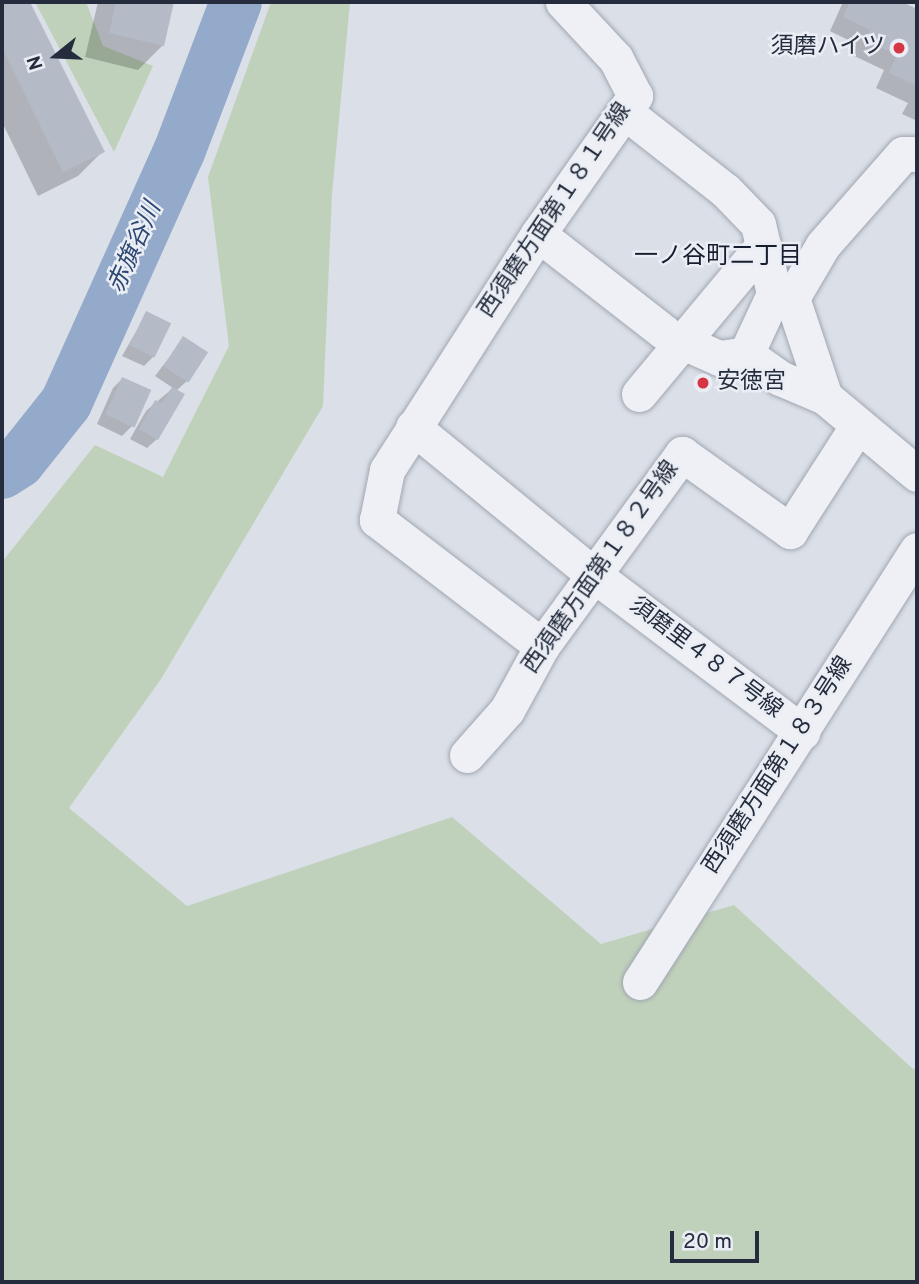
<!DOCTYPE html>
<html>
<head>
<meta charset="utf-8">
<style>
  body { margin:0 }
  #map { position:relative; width:919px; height:1284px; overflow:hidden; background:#dbdfe7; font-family:Overpass,"Noto Sans JP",sans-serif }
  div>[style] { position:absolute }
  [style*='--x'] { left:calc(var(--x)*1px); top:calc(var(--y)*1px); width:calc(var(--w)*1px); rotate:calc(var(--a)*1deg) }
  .green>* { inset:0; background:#c0d1bb }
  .shadow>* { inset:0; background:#0003 }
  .river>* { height:52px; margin:-26px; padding:0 26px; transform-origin:26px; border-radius:26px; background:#93aaca }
  .building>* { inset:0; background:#b5bac7; transform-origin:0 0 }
  .roads { filter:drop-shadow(0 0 2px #a0a6b1) drop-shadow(0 0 2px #a0a6b1) }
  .minor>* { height:35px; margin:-17.5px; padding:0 17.5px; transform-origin:17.5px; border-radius:17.5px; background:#eef0f5 }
  .dots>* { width:19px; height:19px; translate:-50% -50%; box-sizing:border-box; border:4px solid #eaeef4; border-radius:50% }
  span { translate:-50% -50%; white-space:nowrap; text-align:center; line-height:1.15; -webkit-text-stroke:5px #eaeef4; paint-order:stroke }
  .poi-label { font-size:23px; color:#242c3d }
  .right { translate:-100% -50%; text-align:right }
  .left { translate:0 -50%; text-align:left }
  .street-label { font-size:23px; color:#242c3d }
  .water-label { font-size:24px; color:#2c4773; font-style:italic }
  .neighbourhood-label { font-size:24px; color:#171d2e }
  .frame { position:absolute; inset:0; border:4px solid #242c3d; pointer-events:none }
  .north { position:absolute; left:21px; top:21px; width:70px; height:70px; -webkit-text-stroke:5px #eaeef4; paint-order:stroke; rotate:252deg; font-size:19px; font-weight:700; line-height:28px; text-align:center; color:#242c3d }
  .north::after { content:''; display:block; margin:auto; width:24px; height:32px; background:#242c3d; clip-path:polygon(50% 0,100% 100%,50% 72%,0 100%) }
  .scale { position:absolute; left:670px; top:1231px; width:89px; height:32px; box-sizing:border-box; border:4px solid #242c3d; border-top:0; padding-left:9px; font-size:21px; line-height:24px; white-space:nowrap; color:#242c3d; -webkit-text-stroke:5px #eaeef4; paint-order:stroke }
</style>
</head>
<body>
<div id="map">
  <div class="green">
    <div style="clip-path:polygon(35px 2px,86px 2px,103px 46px,153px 66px,114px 152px)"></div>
    <div style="clip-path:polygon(271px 2px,350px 2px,332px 194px,323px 406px,161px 679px,69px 808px,187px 906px,452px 817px,601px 944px,734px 905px,913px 1069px,917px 1067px,917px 1282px,2px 1282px,2px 562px,95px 445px,163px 477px,229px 346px,208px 177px)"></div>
  </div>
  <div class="shadow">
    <div style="clip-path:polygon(2px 2px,29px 2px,103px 151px,78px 176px,38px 196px,2px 122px)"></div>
    <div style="clip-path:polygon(98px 2px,172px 2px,163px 45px,138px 70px,85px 57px)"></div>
    <div style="clip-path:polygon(843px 2px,898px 2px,917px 11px,917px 121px,902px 114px,908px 103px,876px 88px,884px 70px,852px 55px,856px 44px,830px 31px)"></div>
    <div style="clip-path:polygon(147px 313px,154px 356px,144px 366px,122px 356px)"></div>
    <div style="clip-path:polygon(184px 338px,187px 381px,176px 391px,157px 439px,147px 448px,130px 439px,146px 411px,173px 388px,155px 376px)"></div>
    <div style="clip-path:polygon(122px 379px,132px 426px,122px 436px,97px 424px,113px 388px)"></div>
  </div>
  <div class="river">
    <div style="--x:2;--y:473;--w:20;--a:-33"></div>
    <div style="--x:19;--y:462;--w:75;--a:-51.5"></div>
    <div style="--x:66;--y:403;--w:275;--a:-65.8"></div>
    <div style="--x:179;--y:152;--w:160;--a:-69.2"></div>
  </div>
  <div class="building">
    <div style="clip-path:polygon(2px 2px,30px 2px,105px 152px,63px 172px,2px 48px)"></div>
    <div style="clip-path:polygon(116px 2px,174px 2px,164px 46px,109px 33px)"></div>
    <div style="clip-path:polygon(850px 2px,902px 2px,917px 9px,917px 86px,889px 73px,897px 55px,865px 40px,870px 30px,843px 17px)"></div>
    <div style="left:146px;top:311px;width:28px;height:38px;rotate:26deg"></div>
    <div style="left:183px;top:336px;width:30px;height:36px;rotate:33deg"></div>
    <div style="left:122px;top:377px;width:32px;height:41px;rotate:24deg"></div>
    <div style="clip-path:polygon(172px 387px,185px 394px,158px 440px,139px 429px,155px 400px,162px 403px)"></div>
  </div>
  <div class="roads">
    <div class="minor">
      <div style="--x:625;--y:112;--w:127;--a:38"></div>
      <div style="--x:725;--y:190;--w:47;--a:45.9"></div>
      <div style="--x:758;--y:224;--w:72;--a:77.1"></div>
      <div style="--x:774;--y:294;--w:18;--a:13"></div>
      <div style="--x:792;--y:298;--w:104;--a:71.6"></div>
      <div style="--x:825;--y:397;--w:120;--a:39.9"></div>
      <div style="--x:538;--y:234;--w:160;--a:37.9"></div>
      <div style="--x:792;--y:298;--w:61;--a:-59.7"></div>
      <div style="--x:823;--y:245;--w:121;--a:-48.7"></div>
      <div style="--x:903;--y:154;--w:14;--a:0"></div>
      <div style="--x:683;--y:342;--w:39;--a:24"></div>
      <div style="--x:719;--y:358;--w:27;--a:-8"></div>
      <div style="--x:746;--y:354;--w:42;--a:35.2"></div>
      <div style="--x:780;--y:378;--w:49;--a:22.9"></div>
      <div style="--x:746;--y:354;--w:66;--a:-65"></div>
      <div style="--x:639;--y:394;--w:194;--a:-50.2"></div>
      <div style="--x:413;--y:427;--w:234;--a:39.3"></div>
      <div style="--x:594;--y:575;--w:261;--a:37"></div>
      <div style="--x:542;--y:646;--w:208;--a:-142.6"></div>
      <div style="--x:377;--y:520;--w:51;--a:-78.7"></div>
      <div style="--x:387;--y:470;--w:280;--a:-57.4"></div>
      <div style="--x:538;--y:234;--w:169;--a:-54.9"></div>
      <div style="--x:635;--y:96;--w:42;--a:-117.2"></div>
      <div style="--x:616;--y:59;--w:78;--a:-132.9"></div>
      <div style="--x:467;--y:755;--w:60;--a:-48.4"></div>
      <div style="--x:507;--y:710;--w:73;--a:-61.3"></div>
      <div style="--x:542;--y:646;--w:238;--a:-53.9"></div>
      <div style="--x:682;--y:454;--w:133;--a:35.5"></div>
      <div style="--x:790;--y:531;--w:126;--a:-57.3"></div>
      <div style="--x:640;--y:982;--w:513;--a:-57.33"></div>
    </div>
  </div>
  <div class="dots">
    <div style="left:899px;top:48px;background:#d63543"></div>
    <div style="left:703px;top:383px;background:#d63543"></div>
  </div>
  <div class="poi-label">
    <span class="right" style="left:885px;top:48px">須磨ハイツ</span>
    <span class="left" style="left:717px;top:383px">安徳宮</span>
  </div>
  <div class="street-label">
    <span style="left:556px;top:211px;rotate:-56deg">西須磨方面第１８１号線</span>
    <span style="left:602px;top:568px;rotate:-55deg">西須磨方面第１８２号線</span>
    <span style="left:705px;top:659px;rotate:37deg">須磨里４８７号線</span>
    <span style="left:779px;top:766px;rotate:-57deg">西須磨方面第１８３号線</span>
  </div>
  <div class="water-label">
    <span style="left:136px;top:248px;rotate:-66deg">赤旗谷川</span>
  </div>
  <div class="neighbourhood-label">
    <span style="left:718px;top:258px">一ノ谷町二丁目</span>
  </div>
  <div class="frame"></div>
  <div class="north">N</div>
  <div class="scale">20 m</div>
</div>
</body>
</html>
